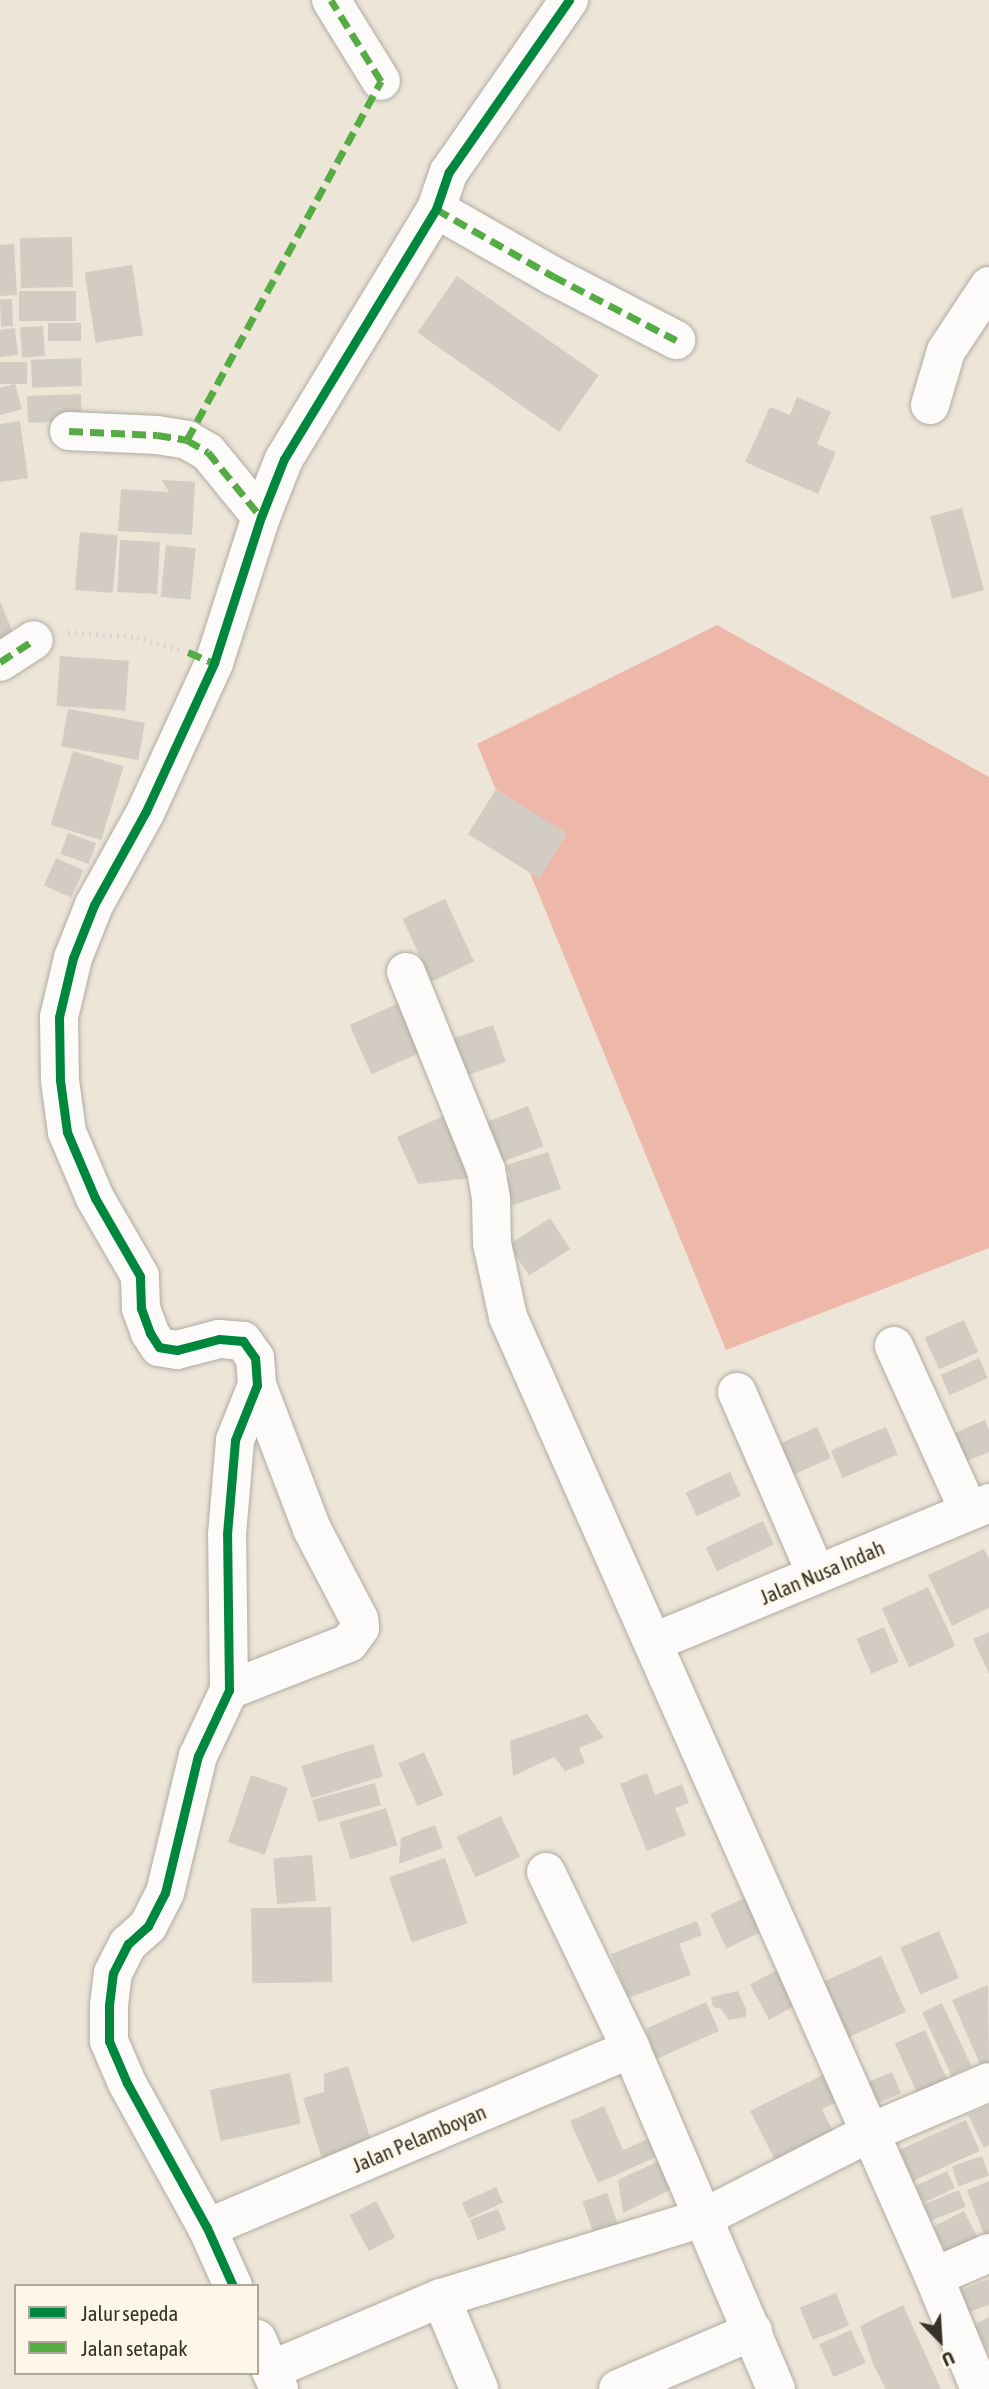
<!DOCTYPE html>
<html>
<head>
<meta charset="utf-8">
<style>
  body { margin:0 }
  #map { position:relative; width:989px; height:2389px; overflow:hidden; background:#ede5d8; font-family:"Asap Condensed",sans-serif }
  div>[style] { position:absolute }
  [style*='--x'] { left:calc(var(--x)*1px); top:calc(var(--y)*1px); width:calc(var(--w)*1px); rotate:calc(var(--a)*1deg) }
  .forest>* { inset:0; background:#edb7aa }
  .building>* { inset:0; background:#d3ccc3; transform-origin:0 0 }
  .path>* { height:4.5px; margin-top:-2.25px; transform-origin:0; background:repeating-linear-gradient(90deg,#d9d7d4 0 2px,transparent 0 7px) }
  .roads { filter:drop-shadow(0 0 2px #b1aba2) drop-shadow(0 0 2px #b1aba2) }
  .minor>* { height:38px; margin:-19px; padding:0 19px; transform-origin:19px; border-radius:19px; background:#fcfbf9 }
  .quiet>* { height:7px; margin-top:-3.5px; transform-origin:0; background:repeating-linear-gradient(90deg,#55ac44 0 14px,transparent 0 21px) }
  .cycleway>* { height:9px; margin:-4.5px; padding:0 4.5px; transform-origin:4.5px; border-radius:4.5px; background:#00873e }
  span { translate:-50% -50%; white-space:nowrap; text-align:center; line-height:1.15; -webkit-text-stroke:5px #fef6e8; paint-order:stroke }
  .street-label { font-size:21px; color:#373229 }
  .legend { position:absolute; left:14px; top:2284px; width:245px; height:91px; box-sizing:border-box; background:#fef6e8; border:2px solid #aea89c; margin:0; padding:9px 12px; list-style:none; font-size:21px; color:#373229 }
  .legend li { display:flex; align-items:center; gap:14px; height:35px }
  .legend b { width:35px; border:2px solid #aea89c }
  .north { position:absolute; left:905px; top:2305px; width:70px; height:70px; -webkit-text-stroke:5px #fef6e8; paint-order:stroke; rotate:156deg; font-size:19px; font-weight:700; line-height:28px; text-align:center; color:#373229 }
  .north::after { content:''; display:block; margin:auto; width:24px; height:32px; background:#373229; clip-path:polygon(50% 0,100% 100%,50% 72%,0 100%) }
</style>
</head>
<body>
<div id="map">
  <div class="forest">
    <div style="clip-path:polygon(717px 625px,989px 777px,989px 1248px,726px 1350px,477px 744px)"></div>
  </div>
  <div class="building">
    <div style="left:72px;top:237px;width:50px;height:52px;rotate:89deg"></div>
    <div style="clip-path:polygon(14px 244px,17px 295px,0 296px,0 245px)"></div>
    <div style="left:132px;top:265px;width:71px;height:48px;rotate:81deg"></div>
    <div style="left:457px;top:276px;width:173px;height:69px;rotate:35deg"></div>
    <div style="left:19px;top:291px;width:57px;height:30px"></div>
    <div style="left:12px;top:299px;width:27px;height:12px;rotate:88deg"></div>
    <div style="left:81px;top:323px;width:18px;height:33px;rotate:90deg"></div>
    <div style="left:43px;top:326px;width:30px;height:23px;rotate:86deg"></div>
    <div style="clip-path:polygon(15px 328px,18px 355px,0 357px,0 330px)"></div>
    <div style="left:81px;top:358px;width:28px;height:50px;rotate:88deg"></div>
    <div style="left:0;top:362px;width:27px;height:22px"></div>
    <div style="clip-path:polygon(15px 384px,22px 409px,0 415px,0 388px)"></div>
    <div style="left:81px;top:394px;width:27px;height:54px;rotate:88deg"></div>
    <div style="clip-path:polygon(797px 397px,831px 412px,817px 444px,836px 452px,818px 494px,745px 462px,770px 407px,790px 415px)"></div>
    <div style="clip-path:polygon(20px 421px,28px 478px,0 482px,0 424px)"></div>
    <div style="clip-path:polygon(162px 480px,195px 482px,192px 535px,118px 531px,121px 489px,169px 492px)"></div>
    <div style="left:962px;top:508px;width:85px;height:33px;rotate:75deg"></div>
    <div style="left:80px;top:532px;width:38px;height:58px;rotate:5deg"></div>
    <div style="left:120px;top:540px;width:40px;height:52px;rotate:3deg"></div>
    <div style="left:166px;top:545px;width:30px;height:52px;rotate:6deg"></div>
    <div style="clip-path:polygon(0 601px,17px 643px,0 650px)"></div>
    <div style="left:60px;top:656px;width:69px;height:50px;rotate:4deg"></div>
    <div style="left:68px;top:709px;width:78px;height:38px;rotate:10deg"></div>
    <div style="left:73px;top:751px;width:53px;height:77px;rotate:17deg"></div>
    <div style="left:496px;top:789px;width:84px;height:53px;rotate:32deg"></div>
    <div style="left:68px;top:833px;width:30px;height:22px;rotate:20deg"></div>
    <div style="left:56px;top:858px;width:30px;height:30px;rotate:24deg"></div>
    <div style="left:445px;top:899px;width:69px;height:47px;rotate:65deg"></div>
    <div style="left:408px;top:999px;width:54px;height:64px;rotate:66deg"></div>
    <div style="left:493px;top:1025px;width:39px;height:53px;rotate:71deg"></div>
    <div style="left:528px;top:1106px;width:43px;height:54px;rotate:69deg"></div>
    <div style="clip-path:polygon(443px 1116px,471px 1178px,418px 1184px,397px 1137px)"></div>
    <div style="clip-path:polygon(548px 1152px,561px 1189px,513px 1205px,505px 1179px,510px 1177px,506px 1165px)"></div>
    <div style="left:550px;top:1218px;width:37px;height:49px;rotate:57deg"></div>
    <div style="left:964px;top:1320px;width:35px;height:43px;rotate:66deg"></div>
    <div style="left:979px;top:1358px;width:22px;height:42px;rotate:66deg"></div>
    <div style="clip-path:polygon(985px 1420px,989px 1430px,989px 1452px,962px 1463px,950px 1435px)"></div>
    <div style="left:817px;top:1427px;width:34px;height:52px;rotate:66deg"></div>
    <div style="left:886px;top:1427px;width:30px;height:60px;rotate:67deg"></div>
    <div style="left:730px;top:1472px;width:26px;height:49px;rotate:65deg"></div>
    <div style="left:763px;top:1521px;width:26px;height:63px;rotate:65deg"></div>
    <div style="clip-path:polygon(984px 1549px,989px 1559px,989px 1608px,952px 1626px,928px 1575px)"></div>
    <div style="left:928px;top:1587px;width:65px;height:51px;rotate:65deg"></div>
    <div style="left:884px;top:1627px;width:38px;height:30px;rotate:67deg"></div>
    <div style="clip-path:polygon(989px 1632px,989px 1674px,973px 1639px)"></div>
    <div style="clip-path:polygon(587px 1714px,604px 1738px,579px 1748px,585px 1763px,565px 1771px,554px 1757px,513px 1776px,510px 1741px)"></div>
    <div style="left:373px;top:1744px;width:34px;height:75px;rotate:73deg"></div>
    <div style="left:424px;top:1752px;width:47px;height:28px;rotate:66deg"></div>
    <div style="clip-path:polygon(647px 1773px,655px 1795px,682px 1784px,689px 1803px,675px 1808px,686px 1835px,647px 1851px,620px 1784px)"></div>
    <div style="left:251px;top:1775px;width:39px;height:71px;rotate:19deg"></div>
    <div style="left:375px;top:1783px;width:23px;height:65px;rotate:75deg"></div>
    <div style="left:386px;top:1808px;width:39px;height:49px;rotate:73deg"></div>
    <div style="left:501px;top:1816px;width:45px;height:49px;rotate:65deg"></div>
    <div style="clip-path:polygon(435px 1825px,443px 1848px,399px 1864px,401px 1838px)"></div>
    <div style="left:312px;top:1855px;width:46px;height:39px;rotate:85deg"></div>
    <div style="left:445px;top:1858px;width:69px;height:59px;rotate:71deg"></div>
    <div style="left:751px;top:1895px;width:38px;height:45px;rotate:65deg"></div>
    <div style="left:331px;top:1907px;width:75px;height:80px;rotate:89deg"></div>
    <div style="clip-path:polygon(697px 1921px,702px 1935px,679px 1944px,691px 1975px,628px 1998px,611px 1954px)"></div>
    <div style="left:939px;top:1931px;width:51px;height:42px;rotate:67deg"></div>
    <div style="left:881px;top:1956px;width:61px;height:64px;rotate:66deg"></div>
    <div style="left:781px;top:1968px;width:40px;height:35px;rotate:62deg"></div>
    <div style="clip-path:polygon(988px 1985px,989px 2068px,983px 2071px,952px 2000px)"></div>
    <div style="clip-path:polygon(738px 1991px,746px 2009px,746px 2017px,729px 2020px,721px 2009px,713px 2007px,711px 1997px)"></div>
    <div style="clip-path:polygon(706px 2002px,719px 2031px,650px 2062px,647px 2028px)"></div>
    <div style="left:942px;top:2003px;width:70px;height:22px;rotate:65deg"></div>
    <div style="left:925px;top:2030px;width:57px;height:33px;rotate:66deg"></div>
    <div style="clip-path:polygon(348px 2066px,373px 2147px,323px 2162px,303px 2098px,324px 2092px,324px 2074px)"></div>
    <div style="left:892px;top:2072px;width:23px;height:32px;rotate:67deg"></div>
    <div style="left:290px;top:2073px;width:52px;height:82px;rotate:78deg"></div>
    <div style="clip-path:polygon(827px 2073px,841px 2100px,822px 2109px,837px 2140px,779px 2168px,750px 2111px)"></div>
    <div style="clip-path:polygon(989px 2105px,989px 2145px,984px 2148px,968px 2115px)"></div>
    <div style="clip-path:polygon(604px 2106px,623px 2150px,648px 2139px,656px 2157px,598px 2183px,570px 2121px)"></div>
    <div style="left:966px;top:2120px;width:34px;height:73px;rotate:66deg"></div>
    <div style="left:982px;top:2156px;width:21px;height:32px;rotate:71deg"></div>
    <div style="clip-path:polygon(663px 2159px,676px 2187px,623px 2213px,618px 2180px)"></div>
    <div style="left:947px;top:2171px;width:19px;height:35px;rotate:65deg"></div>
    <div style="clip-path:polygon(989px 2181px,989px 2247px,967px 2190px)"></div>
    <div style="left:496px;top:2187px;width:17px;height:38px;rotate:65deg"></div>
    <div style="left:959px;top:2190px;width:18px;height:43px;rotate:68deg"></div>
    <div style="left:607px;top:2193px;width:40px;height:26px;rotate:71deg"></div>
    <div style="left:376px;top:2201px;width:41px;height:30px;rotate:62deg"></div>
    <div style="left:498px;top:2209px;width:22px;height:30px;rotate:69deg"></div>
    <div style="left:964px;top:2211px;width:42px;height:35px;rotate:63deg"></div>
    <div style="clip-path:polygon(989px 2279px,989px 2305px,966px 2313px,958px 2291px)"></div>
    <div style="left:836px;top:2293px;width:35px;height:39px;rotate:68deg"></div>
    <div style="clip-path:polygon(903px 2305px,941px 2389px,886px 2389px,874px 2366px,860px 2326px)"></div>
    <div style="clip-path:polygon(989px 2317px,989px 2355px,974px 2325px)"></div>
    <div style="left:851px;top:2330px;width:36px;height:35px;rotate:66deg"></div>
  </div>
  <div class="path">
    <div style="--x:68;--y:632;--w:69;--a:4.1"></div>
    <div style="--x:137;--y:637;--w:45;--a:16.8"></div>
  </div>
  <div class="roads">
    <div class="minor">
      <div style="--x:331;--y:0;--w:95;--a:58.3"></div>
      <div style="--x:436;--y:209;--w:135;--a:29.8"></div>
      <div style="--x:553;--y:276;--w:139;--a:27.5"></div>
      <div style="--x:930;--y:405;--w:56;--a:-73.5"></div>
      <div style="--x:946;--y:351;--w:78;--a:-56.5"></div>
      <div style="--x:69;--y:431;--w:88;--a:2.6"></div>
      <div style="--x:157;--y:435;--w:30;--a:9"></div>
      <div style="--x:187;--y:440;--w:24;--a:30"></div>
      <div style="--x:208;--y:452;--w:84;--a:50.8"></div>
      <div style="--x:0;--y:662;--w:40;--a:-32.9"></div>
      <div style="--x:406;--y:972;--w:214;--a:68"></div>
      <div style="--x:486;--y:1170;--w:29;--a:80"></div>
      <div style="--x:491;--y:1199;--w:44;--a:88.7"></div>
      <div style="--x:492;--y:1243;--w:76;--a:77.8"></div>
      <div style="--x:508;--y:1317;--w:1050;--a:66.07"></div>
      <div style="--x:934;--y:2277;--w:121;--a:67.7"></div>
      <div style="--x:894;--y:1346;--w:181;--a:65.6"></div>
      <div style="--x:737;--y:1392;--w:198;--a:66.5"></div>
      <div style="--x:654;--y:1642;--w:363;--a:-22.5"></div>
      <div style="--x:229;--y:1690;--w:129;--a:-21.4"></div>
      <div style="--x:349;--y:1643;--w:19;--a:-54"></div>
      <div style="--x:360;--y:1628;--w:9;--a:-96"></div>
      <div style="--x:359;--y:1619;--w:102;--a:-117.6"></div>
      <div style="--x:312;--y:1529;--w:154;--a:-110.9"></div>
      <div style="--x:546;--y:1872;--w:196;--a:64.3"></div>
      <div style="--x:631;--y:2049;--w:370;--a:66.9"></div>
      <div style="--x:207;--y:2228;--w:460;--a:-22.9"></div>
      <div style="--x:934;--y:2277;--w:60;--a:-23.6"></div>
      <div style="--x:233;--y:2286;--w:64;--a:-114.1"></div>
      <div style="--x:207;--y:2228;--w:166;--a:-118.9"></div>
      <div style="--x:127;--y:2083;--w:46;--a:-113.2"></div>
      <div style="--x:109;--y:2041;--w:36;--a:-90"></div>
      <div style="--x:109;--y:2005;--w:32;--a:-83"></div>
      <div style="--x:113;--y:1973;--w:33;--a:-63"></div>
      <div style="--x:128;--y:1944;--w:27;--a:-42"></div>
      <div style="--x:148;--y:1926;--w:37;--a:-63"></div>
      <div style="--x:165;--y:1893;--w:141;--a:-76.5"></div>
      <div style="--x:198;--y:1756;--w:73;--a:-64.8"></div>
      <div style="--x:229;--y:1690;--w:156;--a:-90.7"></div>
      <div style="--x:227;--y:1534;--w:94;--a:-85.1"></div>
      <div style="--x:235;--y:1440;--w:59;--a:-68.2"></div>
      <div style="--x:257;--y:1385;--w:27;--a:-94"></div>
      <div style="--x:255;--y:1358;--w:21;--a:-125"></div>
      <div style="--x:243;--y:1341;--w:24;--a:-175"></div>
      <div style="--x:219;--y:1339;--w:43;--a:165.3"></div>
      <div style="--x:177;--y:1350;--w:18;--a:-171"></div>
      <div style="--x:159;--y:1347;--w:17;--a:-123"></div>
      <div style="--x:150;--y:1333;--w:27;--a:-110"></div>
      <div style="--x:141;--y:1308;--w:32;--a:-92"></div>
      <div style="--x:140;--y:1276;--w:90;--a:-120"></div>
      <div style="--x:95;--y:1198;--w:72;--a:-113"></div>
      <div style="--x:67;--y:1132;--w:52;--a:-97.7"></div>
      <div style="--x:60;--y:1080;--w:63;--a:-90.9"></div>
      <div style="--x:59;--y:1017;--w:61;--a:-76.7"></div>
      <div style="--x:73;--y:958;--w:57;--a:-68.4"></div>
      <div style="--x:94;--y:905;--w:107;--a:-61"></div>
      <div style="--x:146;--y:811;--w:163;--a:-65.3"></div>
      <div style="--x:214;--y:663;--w:153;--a:-72.2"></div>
      <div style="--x:261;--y:517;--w:62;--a:-68.4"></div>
      <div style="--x:284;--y:459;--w:293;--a:-58.7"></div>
      <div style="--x:436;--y:209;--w:39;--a:-71"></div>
      <div style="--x:449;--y:172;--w:210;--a:-55.1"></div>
      <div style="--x:441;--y:2298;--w:99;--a:67.3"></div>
      <div style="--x:257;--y:2339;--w:55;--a:66.3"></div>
      <div style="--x:271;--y:2370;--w:185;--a:-23"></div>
      <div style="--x:441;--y:2298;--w:274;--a:-17"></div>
      <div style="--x:703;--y:2218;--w:186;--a:-27.1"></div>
      <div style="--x:869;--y:2133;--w:130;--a:-23"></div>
      <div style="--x:618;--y:2389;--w:147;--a:-23.2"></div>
    </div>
  </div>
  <div class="quiet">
    <div style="--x:436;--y:209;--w:135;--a:29.8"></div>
    <div style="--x:553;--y:276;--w:139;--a:27.5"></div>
    <div style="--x:69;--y:431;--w:88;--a:2.6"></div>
    <div style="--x:157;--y:435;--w:30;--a:9"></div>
    <div style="--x:187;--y:440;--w:24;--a:30"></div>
    <div style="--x:208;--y:452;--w:84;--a:50.8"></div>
    <div style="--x:187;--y:440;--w:408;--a:-61.6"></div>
    <div style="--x:381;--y:81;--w:95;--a:-121.7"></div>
    <div style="--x:188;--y:652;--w:28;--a:23"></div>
    <div style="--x:0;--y:662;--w:40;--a:-32.9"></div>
  </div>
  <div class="cycleway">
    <div style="--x:233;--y:2286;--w:64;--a:-114.1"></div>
    <div style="--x:207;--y:2228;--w:166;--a:-118.9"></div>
    <div style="--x:127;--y:2083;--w:46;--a:-113.2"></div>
    <div style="--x:109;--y:2041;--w:36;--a:-90"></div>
    <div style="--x:109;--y:2005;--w:32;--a:-83"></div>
    <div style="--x:113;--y:1973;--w:33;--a:-63"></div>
    <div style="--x:128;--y:1944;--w:27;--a:-42"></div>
    <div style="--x:148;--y:1926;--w:37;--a:-63"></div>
    <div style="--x:165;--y:1893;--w:141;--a:-76.5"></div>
    <div style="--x:198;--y:1756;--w:73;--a:-64.8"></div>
    <div style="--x:229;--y:1690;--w:156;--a:-90.7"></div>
    <div style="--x:227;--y:1534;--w:94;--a:-85.1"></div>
    <div style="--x:235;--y:1440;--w:59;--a:-68.2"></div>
    <div style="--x:257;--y:1385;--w:27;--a:-94"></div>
    <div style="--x:255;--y:1358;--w:21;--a:-125"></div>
    <div style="--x:243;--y:1341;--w:24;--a:-175"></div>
    <div style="--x:219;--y:1339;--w:43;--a:165.3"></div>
    <div style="--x:177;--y:1350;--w:18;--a:-171"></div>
    <div style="--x:159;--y:1347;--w:17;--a:-123"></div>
    <div style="--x:150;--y:1333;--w:27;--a:-110"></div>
    <div style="--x:141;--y:1308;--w:32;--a:-92"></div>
    <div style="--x:140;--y:1276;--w:90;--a:-120"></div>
    <div style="--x:95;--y:1198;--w:72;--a:-113"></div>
    <div style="--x:67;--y:1132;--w:52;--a:-97.7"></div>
    <div style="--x:60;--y:1080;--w:63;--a:-90.9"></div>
    <div style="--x:59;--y:1017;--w:61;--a:-76.7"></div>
    <div style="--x:73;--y:958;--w:57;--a:-68.4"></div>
    <div style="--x:94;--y:905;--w:107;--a:-61"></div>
    <div style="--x:146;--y:811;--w:163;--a:-65.3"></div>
    <div style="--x:214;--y:663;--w:153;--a:-72.2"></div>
    <div style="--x:261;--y:517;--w:62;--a:-68.4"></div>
    <div style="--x:284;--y:459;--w:293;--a:-58.7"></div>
    <div style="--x:436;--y:209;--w:39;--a:-71"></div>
    <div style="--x:449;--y:172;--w:210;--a:-55.1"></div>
  </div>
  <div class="street-label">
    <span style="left:822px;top:1572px;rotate:-23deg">Jalan Nusa Indah</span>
    <span style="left:419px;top:2138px;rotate:-23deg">Jalan Pelamboyan</span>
  </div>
  <ul class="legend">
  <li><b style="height:9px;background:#00873e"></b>Jalur sepeda</li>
  <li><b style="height:9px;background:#55ac44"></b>Jalan setapak</li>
  </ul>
  <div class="north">U</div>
</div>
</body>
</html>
